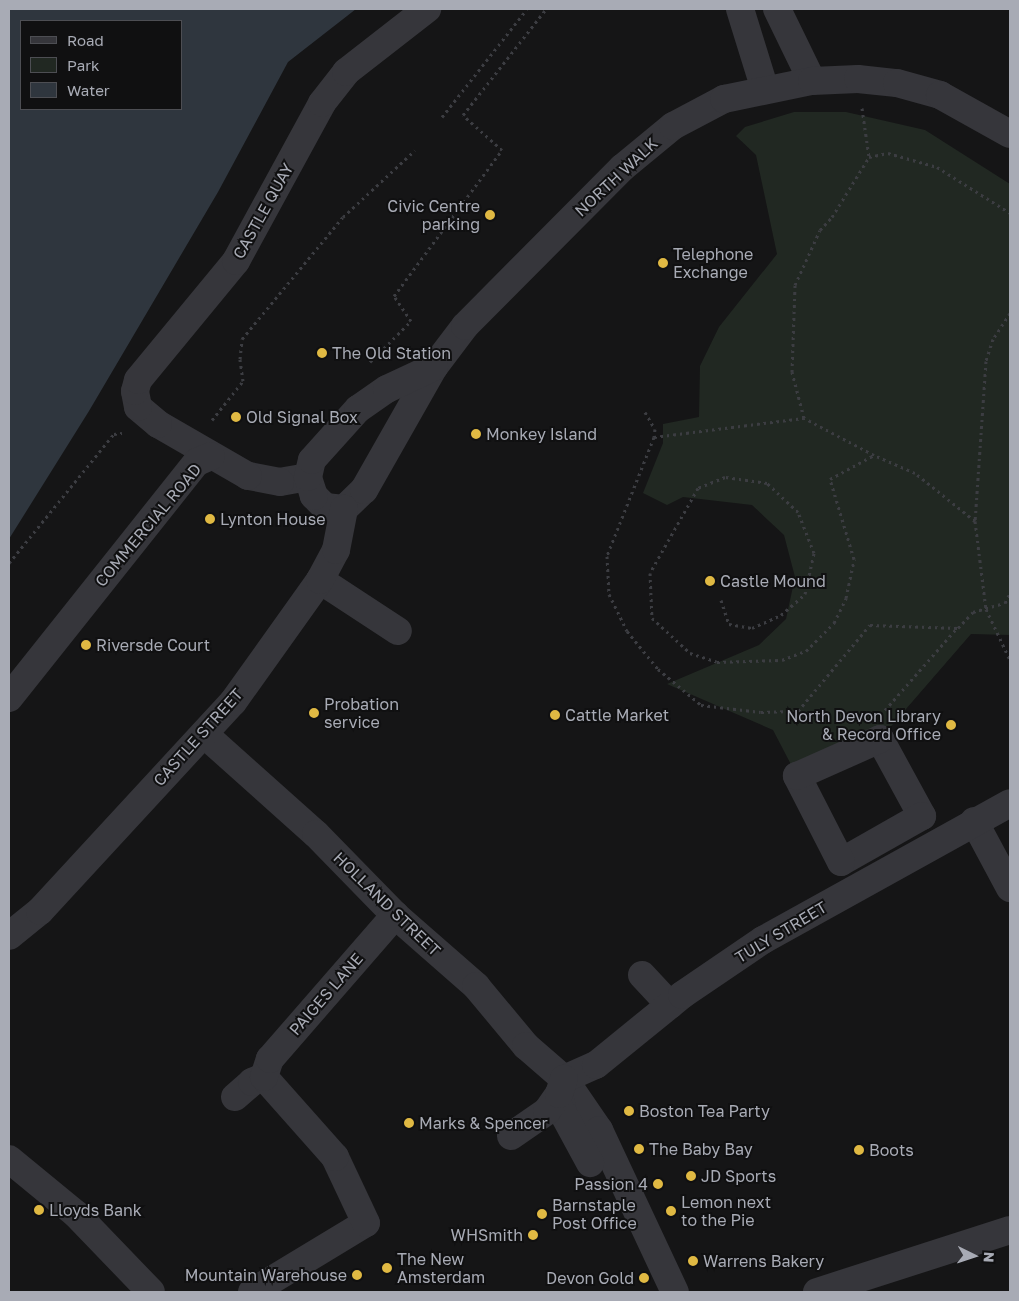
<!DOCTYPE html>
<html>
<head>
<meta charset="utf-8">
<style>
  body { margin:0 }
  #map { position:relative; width:1019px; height:1301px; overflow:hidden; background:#151516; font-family:"Golos Text",sans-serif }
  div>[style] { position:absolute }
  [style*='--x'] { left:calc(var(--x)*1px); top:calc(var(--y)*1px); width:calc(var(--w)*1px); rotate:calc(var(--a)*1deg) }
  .green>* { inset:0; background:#212822 }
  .water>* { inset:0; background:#2f363e }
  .path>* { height:3px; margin-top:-1.5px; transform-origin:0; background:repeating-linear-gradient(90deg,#3c3d42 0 2.5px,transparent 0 6.5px) }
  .minor>* { height:28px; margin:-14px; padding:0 14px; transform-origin:14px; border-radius:14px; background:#36363b }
  .dots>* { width:14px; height:14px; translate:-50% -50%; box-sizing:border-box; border:2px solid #101011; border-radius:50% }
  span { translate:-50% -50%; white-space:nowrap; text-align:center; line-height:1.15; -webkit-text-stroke:4px #101011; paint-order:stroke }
  .street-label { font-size:16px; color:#a8abb5 }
  .poi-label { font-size:16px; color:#a8abb5 }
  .right { translate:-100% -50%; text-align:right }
  .left { translate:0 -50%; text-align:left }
  .frame { position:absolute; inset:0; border:10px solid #a8abb5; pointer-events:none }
  .legend { position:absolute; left:20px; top:20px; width:162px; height:90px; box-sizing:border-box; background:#101011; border:1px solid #4d4e53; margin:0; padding:6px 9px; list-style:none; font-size:15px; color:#a8abb5 }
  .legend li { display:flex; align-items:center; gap:10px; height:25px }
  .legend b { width:25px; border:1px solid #4d4e53 }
  .north { position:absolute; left:949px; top:1231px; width:50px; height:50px; -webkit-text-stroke:4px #101011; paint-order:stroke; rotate:94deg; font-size:14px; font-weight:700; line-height:20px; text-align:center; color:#a8abb5 }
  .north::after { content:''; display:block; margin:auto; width:18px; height:22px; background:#a8abb5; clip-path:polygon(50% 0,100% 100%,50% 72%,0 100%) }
</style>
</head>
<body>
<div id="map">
  <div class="green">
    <div style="clip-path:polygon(794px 112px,846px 112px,925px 130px,1010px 184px,1010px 635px,971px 634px,880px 739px,797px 776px,773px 730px,667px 684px,759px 645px,786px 619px,795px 577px,784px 535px,752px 505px,683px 497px,667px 505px,643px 493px,663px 443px,663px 424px,699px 417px,700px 366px,719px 327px,777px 254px,756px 155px,736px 136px,745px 127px)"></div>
  </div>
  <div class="water">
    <div style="clip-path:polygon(evenodd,9px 9px,356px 9px,288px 62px,218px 192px,89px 411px,9px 539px,9px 9px,21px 21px,181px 21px,181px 109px,21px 109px,21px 21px)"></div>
  </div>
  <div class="path">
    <div style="--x:862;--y:108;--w:49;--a:81.9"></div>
    <div style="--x:442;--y:117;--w:137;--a:-51.8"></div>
    <div style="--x:1010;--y:313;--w:31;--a:123"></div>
    <div style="--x:993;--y:339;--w:23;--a:108"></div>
    <div style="--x:986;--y:361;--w:160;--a:93.9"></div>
    <div style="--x:975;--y:521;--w:89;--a:82.9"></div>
    <div style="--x:986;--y:609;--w:56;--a:64.8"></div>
    <div style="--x:370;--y:362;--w:58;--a:-45"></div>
    <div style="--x:411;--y:321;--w:30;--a:-124"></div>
    <div style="--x:394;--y:296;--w:182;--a:-53.5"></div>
    <div style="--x:502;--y:150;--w:52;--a:-138.1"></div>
    <div style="--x:463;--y:115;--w:135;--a:-51.9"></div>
    <div style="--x:645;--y:412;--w:20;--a:60"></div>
    <div style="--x:655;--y:429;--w:8;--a:97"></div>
    <div style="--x:654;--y:437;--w:128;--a:111.6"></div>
    <div style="--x:607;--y:556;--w:38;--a:87"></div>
    <div style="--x:609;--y:594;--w:41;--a:64.1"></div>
    <div style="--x:627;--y:631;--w:49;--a:50.8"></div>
    <div style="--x:658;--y:669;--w:56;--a:39.9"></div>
    <div style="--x:701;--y:705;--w:60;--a:6.7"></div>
    <div style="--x:761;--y:712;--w:37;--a:-2"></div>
    <div style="--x:798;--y:711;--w:112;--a:-50.1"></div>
    <div style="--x:870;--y:625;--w:88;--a:2"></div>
    <div style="--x:958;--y:628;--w:22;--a:-47"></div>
    <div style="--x:973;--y:612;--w:33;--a:-16"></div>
    <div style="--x:1005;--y:603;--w:11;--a:-63"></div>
    <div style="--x:212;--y:420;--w:50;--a:-51.5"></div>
    <div style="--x:243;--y:381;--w:22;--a:-98"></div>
    <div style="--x:240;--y:359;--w:20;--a:-84"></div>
    <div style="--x:242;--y:339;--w:158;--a:-50.4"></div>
    <div style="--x:343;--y:217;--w:98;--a:-42.9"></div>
    <div style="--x:654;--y:437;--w:151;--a:-7.2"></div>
    <div style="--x:975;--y:521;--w:77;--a:-141.3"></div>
    <div style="--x:915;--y:473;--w:45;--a:-156.3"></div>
    <div style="--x:874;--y:455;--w:79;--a:-152.1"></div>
    <div style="--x:804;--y:418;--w:48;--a:-104.6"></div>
    <div style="--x:792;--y:372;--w:87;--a:-88"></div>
    <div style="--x:795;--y:285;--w:60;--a:-65.6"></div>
    <div style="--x:820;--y:230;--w:18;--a:-47"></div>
    <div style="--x:832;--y:217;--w:70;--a:-58.3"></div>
    <div style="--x:869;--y:157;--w:19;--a:-12"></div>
    <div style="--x:888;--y:153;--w:51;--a:15.9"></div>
    <div style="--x:937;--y:167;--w:86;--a:32.2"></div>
    <div style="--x:9;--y:563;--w:166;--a:-50.9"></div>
    <div style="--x:114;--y:434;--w:8;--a:-7"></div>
    <div style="--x:721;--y:600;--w:25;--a:72"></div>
    <div style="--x:729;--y:624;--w:23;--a:10"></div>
    <div style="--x:752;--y:628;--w:32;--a:-24"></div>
    <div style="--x:781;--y:615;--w:32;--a:-41"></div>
    <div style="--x:805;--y:594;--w:42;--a:-77.6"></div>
    <div style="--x:814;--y:553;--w:44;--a:-111.3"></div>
    <div style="--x:798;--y:512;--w:42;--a:-136.9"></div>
    <div style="--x:767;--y:483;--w:42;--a:-171.9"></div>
    <div style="--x:725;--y:477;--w:29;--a:158"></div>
    <div style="--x:698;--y:488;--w:98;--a:119.5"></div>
    <div style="--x:650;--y:573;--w:45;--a:87.5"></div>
    <div style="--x:652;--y:618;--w:52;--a:42.6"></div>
    <div style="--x:690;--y:653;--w:28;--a:18"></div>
    <div style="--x:717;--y:662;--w:65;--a:-1.8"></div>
    <div style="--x:782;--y:660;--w:26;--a:-21"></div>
    <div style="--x:806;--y:651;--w:40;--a:-45"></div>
    <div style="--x:834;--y:623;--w:28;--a:-64"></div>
    <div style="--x:846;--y:598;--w:40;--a:-78"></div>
    <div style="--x:854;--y:559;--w:84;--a:-106.7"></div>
    <div style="--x:830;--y:479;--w:50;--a:-28.6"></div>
    <div style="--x:885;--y:710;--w:109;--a:-48.7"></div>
  </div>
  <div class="minor">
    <div style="--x:740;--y:9;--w:85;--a:72.8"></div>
    <div style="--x:777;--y:9;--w:80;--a:64.1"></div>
    <div style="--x:308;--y:477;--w:28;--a:170"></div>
    <div style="--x:280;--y:482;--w:33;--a:-169"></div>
    <div style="--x:248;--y:476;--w:104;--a:-150"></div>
    <div style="--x:158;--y:424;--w:26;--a:-140"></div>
    <div style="--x:138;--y:407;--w:16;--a:-101"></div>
    <div style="--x:135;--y:391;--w:11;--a:-75"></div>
    <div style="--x:138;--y:380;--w:154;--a:-50.5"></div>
    <div style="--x:236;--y:261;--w:180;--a:-61.4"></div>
    <div style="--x:322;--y:103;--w:39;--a:-52"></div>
    <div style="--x:346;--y:72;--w:103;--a:-37.9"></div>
    <div style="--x:344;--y:509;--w:28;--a:-44"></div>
    <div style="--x:364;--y:490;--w:142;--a:-60.4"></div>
    <div style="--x:434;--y:367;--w:51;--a:-52.9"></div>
    <div style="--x:465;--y:326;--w:223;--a:-45.2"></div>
    <div style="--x:622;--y:168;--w:66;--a:-39.5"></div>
    <div style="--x:673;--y:126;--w:58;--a:-27.9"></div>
    <div style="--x:724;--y:99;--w:90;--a:-11.6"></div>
    <div style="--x:812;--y:81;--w:46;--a:-2.5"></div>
    <div style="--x:858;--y:79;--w:39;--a:6"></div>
    <div style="--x:897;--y:83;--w:45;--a:15.6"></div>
    <div style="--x:940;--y:95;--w:80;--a:29.1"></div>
    <div style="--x:344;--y:509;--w:19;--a:-174"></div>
    <div style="--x:325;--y:507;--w:16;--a:-135"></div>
    <div style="--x:314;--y:496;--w:20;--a:-108"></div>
    <div style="--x:308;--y:477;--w:17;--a:-77"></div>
    <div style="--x:312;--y:460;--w:69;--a:-48"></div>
    <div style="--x:358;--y:409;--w:35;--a:-35"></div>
    <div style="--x:387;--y:389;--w:52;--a:-25.1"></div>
    <div style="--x:320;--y:580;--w:93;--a:33.2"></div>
    <div style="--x:9;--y:698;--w:302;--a:-51.5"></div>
    <div style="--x:197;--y:462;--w:15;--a:-23"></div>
    <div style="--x:204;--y:734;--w:150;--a:41.8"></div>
    <div style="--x:316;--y:834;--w:113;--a:45.7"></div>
    <div style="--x:395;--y:915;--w:108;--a:41.2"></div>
    <div style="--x:476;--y:986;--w:78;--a:50.2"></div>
    <div style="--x:526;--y:1046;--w:50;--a:41"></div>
    <div style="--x:564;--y:1079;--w:62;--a:55.5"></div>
    <div style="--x:599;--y:1130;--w:179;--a:64.9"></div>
    <div style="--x:880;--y:739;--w:88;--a:61.4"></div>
    <div style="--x:922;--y:816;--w:93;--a:150.4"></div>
    <div style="--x:841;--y:862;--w:97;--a:-117.1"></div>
    <div style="--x:797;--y:776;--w:91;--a:-24"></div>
    <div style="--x:974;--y:821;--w:76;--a:61.8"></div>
    <div style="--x:9;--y:936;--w:40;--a:-39"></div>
    <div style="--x:40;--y:911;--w:284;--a:-47.3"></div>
    <div style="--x:233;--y:702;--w:150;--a:-54.5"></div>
    <div style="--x:320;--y:580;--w:34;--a:-62"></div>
    <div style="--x:336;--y:550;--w:42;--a:-79"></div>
    <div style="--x:642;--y:975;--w:41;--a:47"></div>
    <div style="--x:564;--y:1079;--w:35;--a:-24"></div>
    <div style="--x:596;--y:1065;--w:111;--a:-39.1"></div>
    <div style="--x:682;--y:995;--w:98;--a:-34.2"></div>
    <div style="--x:763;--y:940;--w:282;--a:-29"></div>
    <div style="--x:559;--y:1094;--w:19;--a:78"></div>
    <div style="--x:563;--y:1113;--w:57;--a:61.6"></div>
    <div style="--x:235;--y:1097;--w:23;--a:-41"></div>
    <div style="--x:252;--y:1082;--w:13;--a:-23"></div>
    <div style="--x:511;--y:1136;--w:44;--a:-34.8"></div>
    <div style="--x:547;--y:1111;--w:21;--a:-55"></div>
    <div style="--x:559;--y:1094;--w:16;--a:-72"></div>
    <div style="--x:9;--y:1159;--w:87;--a:39.4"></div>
    <div style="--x:76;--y:1214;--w:108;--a:46.1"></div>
    <div style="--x:252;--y:1292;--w:133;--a:-31.2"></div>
    <div style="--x:366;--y:1223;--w:73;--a:-115.2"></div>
    <div style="--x:335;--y:1157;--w:107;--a:-131.6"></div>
    <div style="--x:264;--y:1077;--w:19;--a:-72"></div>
    <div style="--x:270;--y:1059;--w:191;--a:-49"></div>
    <div style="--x:817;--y:1292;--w:203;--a:-17.8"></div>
  </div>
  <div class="dots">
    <div style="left:490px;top:215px;background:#e0b943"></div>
    <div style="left:663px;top:263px;background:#e0b943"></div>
    <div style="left:322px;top:353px;background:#e0b943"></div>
    <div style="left:236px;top:417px;background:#e0b943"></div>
    <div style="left:476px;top:434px;background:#e0b943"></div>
    <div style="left:210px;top:519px;background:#e0b943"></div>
    <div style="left:710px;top:581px;background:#e0b943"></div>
    <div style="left:86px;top:645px;background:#e0b943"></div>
    <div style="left:314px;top:713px;background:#e0b943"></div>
    <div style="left:555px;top:715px;background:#e0b943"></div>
    <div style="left:951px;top:725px;background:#e0b943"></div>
    <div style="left:629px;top:1111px;background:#e0b943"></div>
    <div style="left:409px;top:1123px;background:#e0b943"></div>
    <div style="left:639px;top:1149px;background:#e0b943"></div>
    <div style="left:859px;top:1150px;background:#e0b943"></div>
    <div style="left:691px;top:1176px;background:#e0b943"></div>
    <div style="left:658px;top:1184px;background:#e0b943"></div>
    <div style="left:39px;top:1210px;background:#e0b943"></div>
    <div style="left:671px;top:1211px;background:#e0b943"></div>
    <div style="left:542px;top:1214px;background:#e0b943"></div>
    <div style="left:533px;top:1235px;background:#e0b943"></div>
    <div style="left:693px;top:1261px;background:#e0b943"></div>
    <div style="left:387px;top:1268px;background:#e0b943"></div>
    <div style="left:357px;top:1275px;background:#e0b943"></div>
    <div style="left:644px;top:1278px;background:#e0b943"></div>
  </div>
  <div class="street-label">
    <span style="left:616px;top:177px;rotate:-43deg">NORTH WALK</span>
    <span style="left:263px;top:211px;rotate:-61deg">CASTLE QUAY</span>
    <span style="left:148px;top:525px;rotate:-50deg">COMMERCIAL ROAD</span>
    <span style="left:198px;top:737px;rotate:-48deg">CASTLE STREET</span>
    <span style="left:387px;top:904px;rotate:44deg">HOLLAND STREET</span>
    <span style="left:781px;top:932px;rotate:-31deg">TULY STREET</span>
    <span style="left:326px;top:994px;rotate:-49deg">PAIGES LANE</span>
  </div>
  <div class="poi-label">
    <span class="right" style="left:480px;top:215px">Civic Centre<br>parking</span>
    <span class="left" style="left:673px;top:263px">Telephone<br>Exchange</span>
    <span class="left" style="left:332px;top:353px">The Old Station</span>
    <span class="left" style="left:246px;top:417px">Old Signal Box</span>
    <span class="left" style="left:486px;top:434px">Monkey Island</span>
    <span class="left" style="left:220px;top:519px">Lynton House</span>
    <span class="left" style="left:720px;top:581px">Castle Mound</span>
    <span class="left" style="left:96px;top:645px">Riversde Court</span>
    <span class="left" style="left:324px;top:713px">Probation<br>service</span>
    <span class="left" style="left:565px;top:715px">Cattle Market</span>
    <span class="right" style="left:941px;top:725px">North Devon Library<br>&amp; Record Office</span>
    <span class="left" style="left:639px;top:1111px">Boston Tea Party</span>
    <span class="left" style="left:419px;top:1123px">Marks &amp; Spencer</span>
    <span class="left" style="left:649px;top:1149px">The Baby Bay</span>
    <span class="left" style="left:869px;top:1150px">Boots</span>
    <span class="left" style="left:701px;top:1176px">JD Sports</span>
    <span class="right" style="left:648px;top:1184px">Passion 4</span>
    <span class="left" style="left:681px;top:1211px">Lemon next<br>to the Pie</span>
    <span class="left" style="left:552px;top:1214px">Barnstaple<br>Post Office</span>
    <span class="left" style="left:49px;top:1210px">Lloyds Bank</span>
    <span class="right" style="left:523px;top:1235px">WHSmith</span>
    <span class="left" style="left:397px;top:1268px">The New<br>Amsterdam</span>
    <span class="left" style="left:703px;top:1261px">Warrens Bakery</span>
    <span class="right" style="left:347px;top:1275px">Mountain Warehouse</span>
    <span class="right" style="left:634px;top:1278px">Devon Gold</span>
  </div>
  <div class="frame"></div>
  <ul class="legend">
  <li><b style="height:6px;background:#36363b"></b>Road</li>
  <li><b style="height:14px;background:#212822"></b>Park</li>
  <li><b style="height:14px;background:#2f363e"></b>Water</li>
  </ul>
  <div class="north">N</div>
</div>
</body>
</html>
